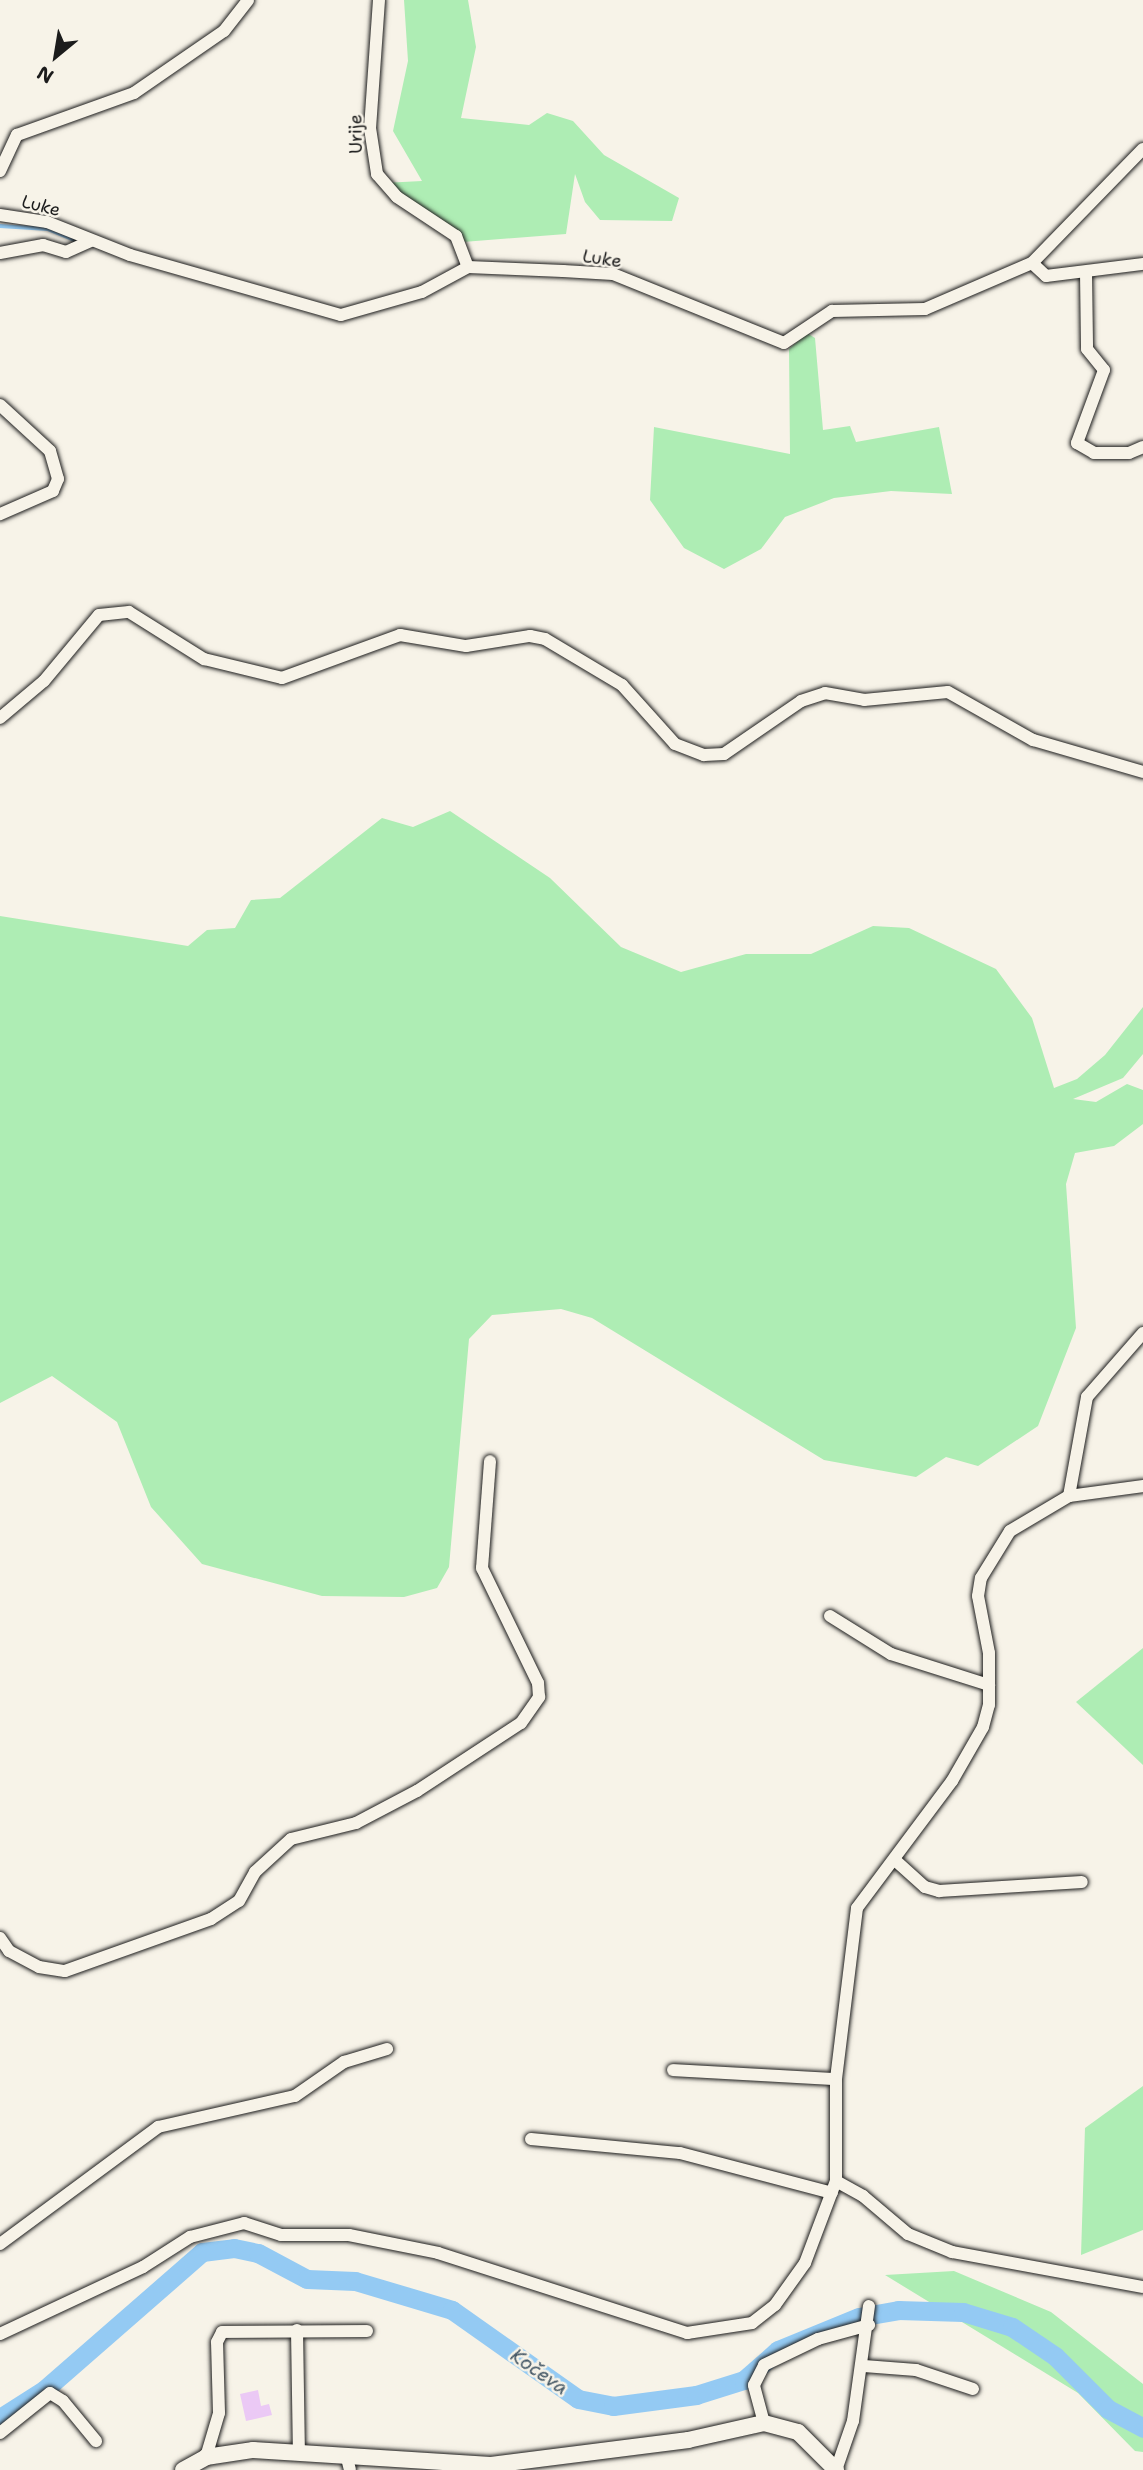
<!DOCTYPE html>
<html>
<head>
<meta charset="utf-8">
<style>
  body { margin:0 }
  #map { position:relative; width:1143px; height:2470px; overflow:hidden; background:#f7f3e8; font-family:"Shantell Sans",sans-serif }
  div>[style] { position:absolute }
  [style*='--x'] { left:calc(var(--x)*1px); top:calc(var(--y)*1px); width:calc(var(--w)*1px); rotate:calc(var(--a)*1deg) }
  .green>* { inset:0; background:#aeedb4 }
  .stream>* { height:3.5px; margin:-1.75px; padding:0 1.75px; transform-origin:1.75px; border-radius:1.75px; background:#94caf3 }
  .river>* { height:19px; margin:-9.5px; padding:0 9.5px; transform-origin:9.5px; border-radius:9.5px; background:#94caf3 }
  .building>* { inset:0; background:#ebc9f5 }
  .roads { filter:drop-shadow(0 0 2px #1c1c1c) drop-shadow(0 0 2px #1c1c1c) }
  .minor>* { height:12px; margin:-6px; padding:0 6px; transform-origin:6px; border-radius:6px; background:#f7f3e8 }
  .major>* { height:16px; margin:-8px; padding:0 8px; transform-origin:8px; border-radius:8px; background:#f7f3e8 }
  span { translate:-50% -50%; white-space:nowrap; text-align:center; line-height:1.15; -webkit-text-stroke:5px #f7f3e8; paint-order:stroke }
  .street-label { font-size:18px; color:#1c1c1c }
  .water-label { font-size:19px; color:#465967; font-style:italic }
  .north { position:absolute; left:21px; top:21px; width:70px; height:70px; -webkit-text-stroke:5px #f7f3e8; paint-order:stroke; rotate:210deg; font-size:19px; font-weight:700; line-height:28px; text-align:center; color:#1c1c1c }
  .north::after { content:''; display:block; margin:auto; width:24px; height:32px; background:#1c1c1c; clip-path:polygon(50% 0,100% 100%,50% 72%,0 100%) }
</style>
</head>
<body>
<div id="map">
  <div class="green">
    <div style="clip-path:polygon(404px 0,468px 0,476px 47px,461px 118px,529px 125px,547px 113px,573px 121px,604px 155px,679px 198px,672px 221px,600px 220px,585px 202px,575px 174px,566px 234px,463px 242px,383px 183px,422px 181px,393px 131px,408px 61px)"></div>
    <div style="clip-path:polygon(807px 333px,815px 338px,823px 430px,850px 426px,856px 442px,939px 427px,952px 494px,891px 491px,834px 498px,785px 517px,761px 549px,724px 569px,684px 548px,650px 500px,654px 427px,790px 454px,789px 349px)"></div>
    <div style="clip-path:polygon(450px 811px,550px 878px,621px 947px,681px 972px,746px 954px,811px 954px,873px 926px,909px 928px,996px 969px,1032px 1018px,1054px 1088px,1077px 1079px,1105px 1055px,1143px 1007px,1143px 1054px,1123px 1078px,1073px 1099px,1096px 1102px,1127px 1084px,1143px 1090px,1143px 1124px,1114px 1146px,1075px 1153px,1066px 1184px,1076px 1328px,1038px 1426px,978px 1466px,946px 1457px,916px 1477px,824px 1460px,592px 1318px,561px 1309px,492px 1315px,469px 1339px,449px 1567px,437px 1588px,404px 1597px,322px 1596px,202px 1564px,151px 1507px,117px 1422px,52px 1376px,0 1403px,0 916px,188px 946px,207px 930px,235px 928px,251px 900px,280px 898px,382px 818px,413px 827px)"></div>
    <div style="clip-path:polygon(1143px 1648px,1143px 1765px,1076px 1702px)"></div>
    <div style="clip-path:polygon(1143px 2086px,1143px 2230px,1081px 2255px,1085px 2128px)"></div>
    <div style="clip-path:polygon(954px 2271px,1051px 2312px,1143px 2384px,1143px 2452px,1135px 2451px,1078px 2393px,885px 2275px)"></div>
  </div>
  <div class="stream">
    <div style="--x:0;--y:226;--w:48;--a:3.6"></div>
    <div style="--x:48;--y:229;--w:29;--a:22"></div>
  </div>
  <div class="river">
    <div style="--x:0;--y:2418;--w:52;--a:-32.5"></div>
    <div style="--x:44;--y:2390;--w:210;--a:-41.1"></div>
    <div style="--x:202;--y:2252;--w:32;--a:-7"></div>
    <div style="--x:234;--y:2248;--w:25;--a:12"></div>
    <div style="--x:258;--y:2253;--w:55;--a:28"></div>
    <div style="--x:307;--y:2279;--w:48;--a:2.4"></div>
    <div style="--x:355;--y:2281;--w:101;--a:16.6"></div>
    <div style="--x:452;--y:2310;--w:154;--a:35.2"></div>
    <div style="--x:578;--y:2399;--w:36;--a:11"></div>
    <div style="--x:613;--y:2406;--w:84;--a:-7.5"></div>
    <div style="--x:696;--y:2395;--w:50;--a:-17.4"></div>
    <div style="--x:744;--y:2380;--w:45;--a:-41.4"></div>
    <div style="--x:778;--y:2350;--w:87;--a:-22.2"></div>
    <div style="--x:859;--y:2317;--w:40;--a:-10"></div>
    <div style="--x:898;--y:2310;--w:65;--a:1.8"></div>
    <div style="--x:963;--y:2312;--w:51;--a:17"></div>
    <div style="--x:1012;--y:2327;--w:52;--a:34"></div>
    <div style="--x:1055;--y:2356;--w:75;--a:45"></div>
    <div style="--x:1108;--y:2409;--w:40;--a:28"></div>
  </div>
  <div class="building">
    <div style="clip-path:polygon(258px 2390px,261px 2406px,269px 2404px,272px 2415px,246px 2421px,240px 2394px)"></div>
  </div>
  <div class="roads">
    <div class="minor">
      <div style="--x:379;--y:0;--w:128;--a:94"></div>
      <div style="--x:370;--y:128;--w:47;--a:81.3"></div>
      <div style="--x:377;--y:174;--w:30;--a:49"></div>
      <div style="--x:397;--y:197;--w:71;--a:33.5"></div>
      <div style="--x:456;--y:236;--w:33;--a:69"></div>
      <div style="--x:0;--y:171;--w:40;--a:-65"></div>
      <div style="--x:17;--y:135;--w:124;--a:-19.7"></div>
      <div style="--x:134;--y:93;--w:109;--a:-34.6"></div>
      <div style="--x:224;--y:31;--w:39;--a:-52"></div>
      <div style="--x:0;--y:215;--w:48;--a:8.5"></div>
      <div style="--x:47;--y:222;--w:89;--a:21.7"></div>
      <div style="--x:130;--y:255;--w:219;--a:15.9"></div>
      <div style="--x:341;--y:315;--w:84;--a:-15.9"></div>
      <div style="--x:422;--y:292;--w:52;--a:-28.5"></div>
      <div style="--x:468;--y:267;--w:95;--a:2.4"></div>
      <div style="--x:563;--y:271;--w:50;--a:3.4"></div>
      <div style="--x:613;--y:274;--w:184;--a:22"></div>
      <div style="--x:784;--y:343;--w:58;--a:-33.7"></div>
      <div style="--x:832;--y:311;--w:93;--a:-1.2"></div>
      <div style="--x:925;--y:309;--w:116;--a:-23.3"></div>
      <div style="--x:1032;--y:263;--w:159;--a:-45.8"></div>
      <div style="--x:0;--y:253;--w:44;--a:-10.5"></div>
      <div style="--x:43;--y:245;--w:24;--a:17"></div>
      <div style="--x:66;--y:252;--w:27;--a:-24"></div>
      <div style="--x:1032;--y:263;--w:19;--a:43"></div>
      <div style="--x:1046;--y:276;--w:98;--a:-7.1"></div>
      <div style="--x:1086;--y:273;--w:76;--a:89.2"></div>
      <div style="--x:1087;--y:349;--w:27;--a:51"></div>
      <div style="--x:1104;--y:370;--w:78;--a:110.3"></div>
      <div style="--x:1077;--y:443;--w:20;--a:30"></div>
      <div style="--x:1094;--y:453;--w:35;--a:0"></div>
      <div style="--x:1129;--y:453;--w:15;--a:-23"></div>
      <div style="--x:0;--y:405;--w:68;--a:42.6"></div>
      <div style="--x:50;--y:451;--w:29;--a:74"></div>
      <div style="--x:58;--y:479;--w:13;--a:113"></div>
      <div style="--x:53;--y:491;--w:58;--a:156.5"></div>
      <div style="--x:0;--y:718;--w:57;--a:-40.1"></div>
      <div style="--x:44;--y:681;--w:86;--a:-50.2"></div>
      <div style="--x:99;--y:615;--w:30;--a:-6"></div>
      <div style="--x:129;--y:612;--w:89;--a:32.1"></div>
      <div style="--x:204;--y:659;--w:80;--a:13.7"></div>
      <div style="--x:282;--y:678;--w:126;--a:-20"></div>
      <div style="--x:400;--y:635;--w:67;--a:9.5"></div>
      <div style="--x:466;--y:646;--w:65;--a:-8.9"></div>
      <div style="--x:530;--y:636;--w:15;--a:11"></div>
      <div style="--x:545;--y:639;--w:90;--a:30.9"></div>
      <div style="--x:622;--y:685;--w:79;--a:48.1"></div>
      <div style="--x:675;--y:744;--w:31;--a:21"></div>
      <div style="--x:704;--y:755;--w:20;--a:-3"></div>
      <div style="--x:724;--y:754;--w:93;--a:-34.5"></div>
      <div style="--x:801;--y:701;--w:25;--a:-18"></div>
      <div style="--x:825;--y:693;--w:40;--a:10"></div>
      <div style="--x:864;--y:700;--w:84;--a:-5.4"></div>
      <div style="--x:948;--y:692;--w:98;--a:29.5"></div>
      <div style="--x:1033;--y:740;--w:115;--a:16.2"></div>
      <div style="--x:1069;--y:1496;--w:101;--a:-79.7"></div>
      <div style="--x:1087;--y:1397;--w:85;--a:-48.8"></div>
      <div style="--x:830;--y:1616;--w:72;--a:31.9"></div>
      <div style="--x:891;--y:1654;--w:103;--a:17.6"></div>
      <div style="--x:896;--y:1861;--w:39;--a:42"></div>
      <div style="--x:925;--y:1887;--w:15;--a:16"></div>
      <div style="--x:939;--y:1891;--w:143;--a:-3.6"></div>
      <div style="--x:0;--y:1938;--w:16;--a:55"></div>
      <div style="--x:9;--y:1951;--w:34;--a:28"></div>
      <div style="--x:39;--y:1967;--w:26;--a:9"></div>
      <div style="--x:65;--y:1971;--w:155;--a:-19.6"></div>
      <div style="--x:211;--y:1919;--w:33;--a:-33"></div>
      <div style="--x:239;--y:1901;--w:33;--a:-61"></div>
      <div style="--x:255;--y:1872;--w:49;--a:-42.5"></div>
      <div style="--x:291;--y:1839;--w:67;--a:-13.8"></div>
      <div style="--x:356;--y:1823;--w:69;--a:-27.7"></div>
      <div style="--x:417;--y:1791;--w:124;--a:-33.2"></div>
      <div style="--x:521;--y:1723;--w:32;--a:-55"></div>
      <div style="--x:539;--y:1697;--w:14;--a:-94"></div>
      <div style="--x:538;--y:1683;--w:128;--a:-116"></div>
      <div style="--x:482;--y:1568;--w:107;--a:-85.7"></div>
      <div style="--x:673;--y:2070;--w:163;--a:3.2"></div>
      <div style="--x:531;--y:2139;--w:150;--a:5.4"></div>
      <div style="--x:680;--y:2153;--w:157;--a:14.7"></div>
      <div style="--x:836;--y:2181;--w:31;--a:29"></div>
      <div style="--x:863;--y:2196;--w:59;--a:40.2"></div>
      <div style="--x:908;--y:2234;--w:48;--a:22.2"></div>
      <div style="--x:952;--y:2252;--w:194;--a:10.4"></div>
      <div style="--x:0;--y:2244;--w:197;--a:-36.5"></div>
      <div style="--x:158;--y:2127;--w:140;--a:-12.8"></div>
      <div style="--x:295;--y:2096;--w:60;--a:-34.8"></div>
      <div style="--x:344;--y:2062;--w:45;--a:-16.8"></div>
      <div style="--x:297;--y:2330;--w:121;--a:89.1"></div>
      <div style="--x:0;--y:2334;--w:158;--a:-25.1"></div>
      <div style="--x:143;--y:2267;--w:56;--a:-32.6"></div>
      <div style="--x:190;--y:2237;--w:56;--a:-14.5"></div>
      <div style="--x:244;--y:2223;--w:39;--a:18"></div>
      <div style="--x:281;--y:2235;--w:68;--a:0"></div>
      <div style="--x:349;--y:2235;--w:91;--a:11.4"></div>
      <div style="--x:438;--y:2253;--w:262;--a:17.8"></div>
      <div style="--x:687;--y:2333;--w:66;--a:-8.7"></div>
      <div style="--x:752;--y:2323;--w:29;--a:-38"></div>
      <div style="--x:775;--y:2305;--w:52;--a:-54.5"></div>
      <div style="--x:805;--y:2263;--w:88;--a:-69.3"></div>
      <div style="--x:836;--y:2181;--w:102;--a:-90"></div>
      <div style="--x:836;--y:2079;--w:172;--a:-83"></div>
      <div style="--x:857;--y:1908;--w:159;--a:-53.2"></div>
      <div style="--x:952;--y:1781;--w:62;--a:-60.1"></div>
      <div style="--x:983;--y:1727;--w:23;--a:-75"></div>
      <div style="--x:989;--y:1705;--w:52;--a:-90"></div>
      <div style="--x:989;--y:1653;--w:58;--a:-100.9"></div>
      <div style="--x:978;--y:1596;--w:18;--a:-81"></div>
      <div style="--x:981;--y:1578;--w:55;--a:-58.3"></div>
      <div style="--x:1010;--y:1531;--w:69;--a:-30.7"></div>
      <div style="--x:1069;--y:1496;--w:75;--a:-7.7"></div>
      <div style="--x:864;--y:2366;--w:52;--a:4.4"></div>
      <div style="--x:916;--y:2370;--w:60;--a:18.4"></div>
      <div style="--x:764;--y:2423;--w:39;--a:-105"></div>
      <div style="--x:754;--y:2385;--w:22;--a:-63"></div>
      <div style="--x:764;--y:2365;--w:60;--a:-25.7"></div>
      <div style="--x:818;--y:2339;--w:53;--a:-15.4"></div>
      <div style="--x:0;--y:2433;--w:64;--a:-38.7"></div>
      <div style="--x:50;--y:2393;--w:15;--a:32"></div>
      <div style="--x:63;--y:2401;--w:52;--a:50.5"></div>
      <div style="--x:346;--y:2454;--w:16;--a:76"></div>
      <div style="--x:206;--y:2457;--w:46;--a:-73.5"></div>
      <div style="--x:219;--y:2413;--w:71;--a:-91.6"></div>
      <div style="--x:217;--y:2342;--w:11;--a:-63"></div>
      <div style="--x:222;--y:2332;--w:145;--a:-0.4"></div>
      <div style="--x:836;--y:2470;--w:52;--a:-70.9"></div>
      <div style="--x:853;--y:2421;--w:116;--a:-82.1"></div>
    </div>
    <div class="major">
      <div style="--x:183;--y:2470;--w:26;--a:-29"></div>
      <div style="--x:206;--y:2457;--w:48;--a:-8.5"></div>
      <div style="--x:253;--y:2450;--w:238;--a:3.6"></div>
      <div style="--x:491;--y:2465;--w:199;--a:-7.2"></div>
      <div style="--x:688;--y:2440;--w:78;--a:-12.6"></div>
      <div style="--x:764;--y:2423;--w:35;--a:15"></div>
      <div style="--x:798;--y:2432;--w:54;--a:45"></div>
    </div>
  </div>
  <div class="street-label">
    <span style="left:356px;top:134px;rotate:-91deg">Urije</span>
    <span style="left:41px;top:206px;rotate:14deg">Luke</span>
    <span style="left:602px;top:259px;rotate:8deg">Luke</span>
  </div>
  <div class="water-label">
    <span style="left:539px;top:2372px;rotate:35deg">Kočeva</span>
  </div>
  <div class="north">N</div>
</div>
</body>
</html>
